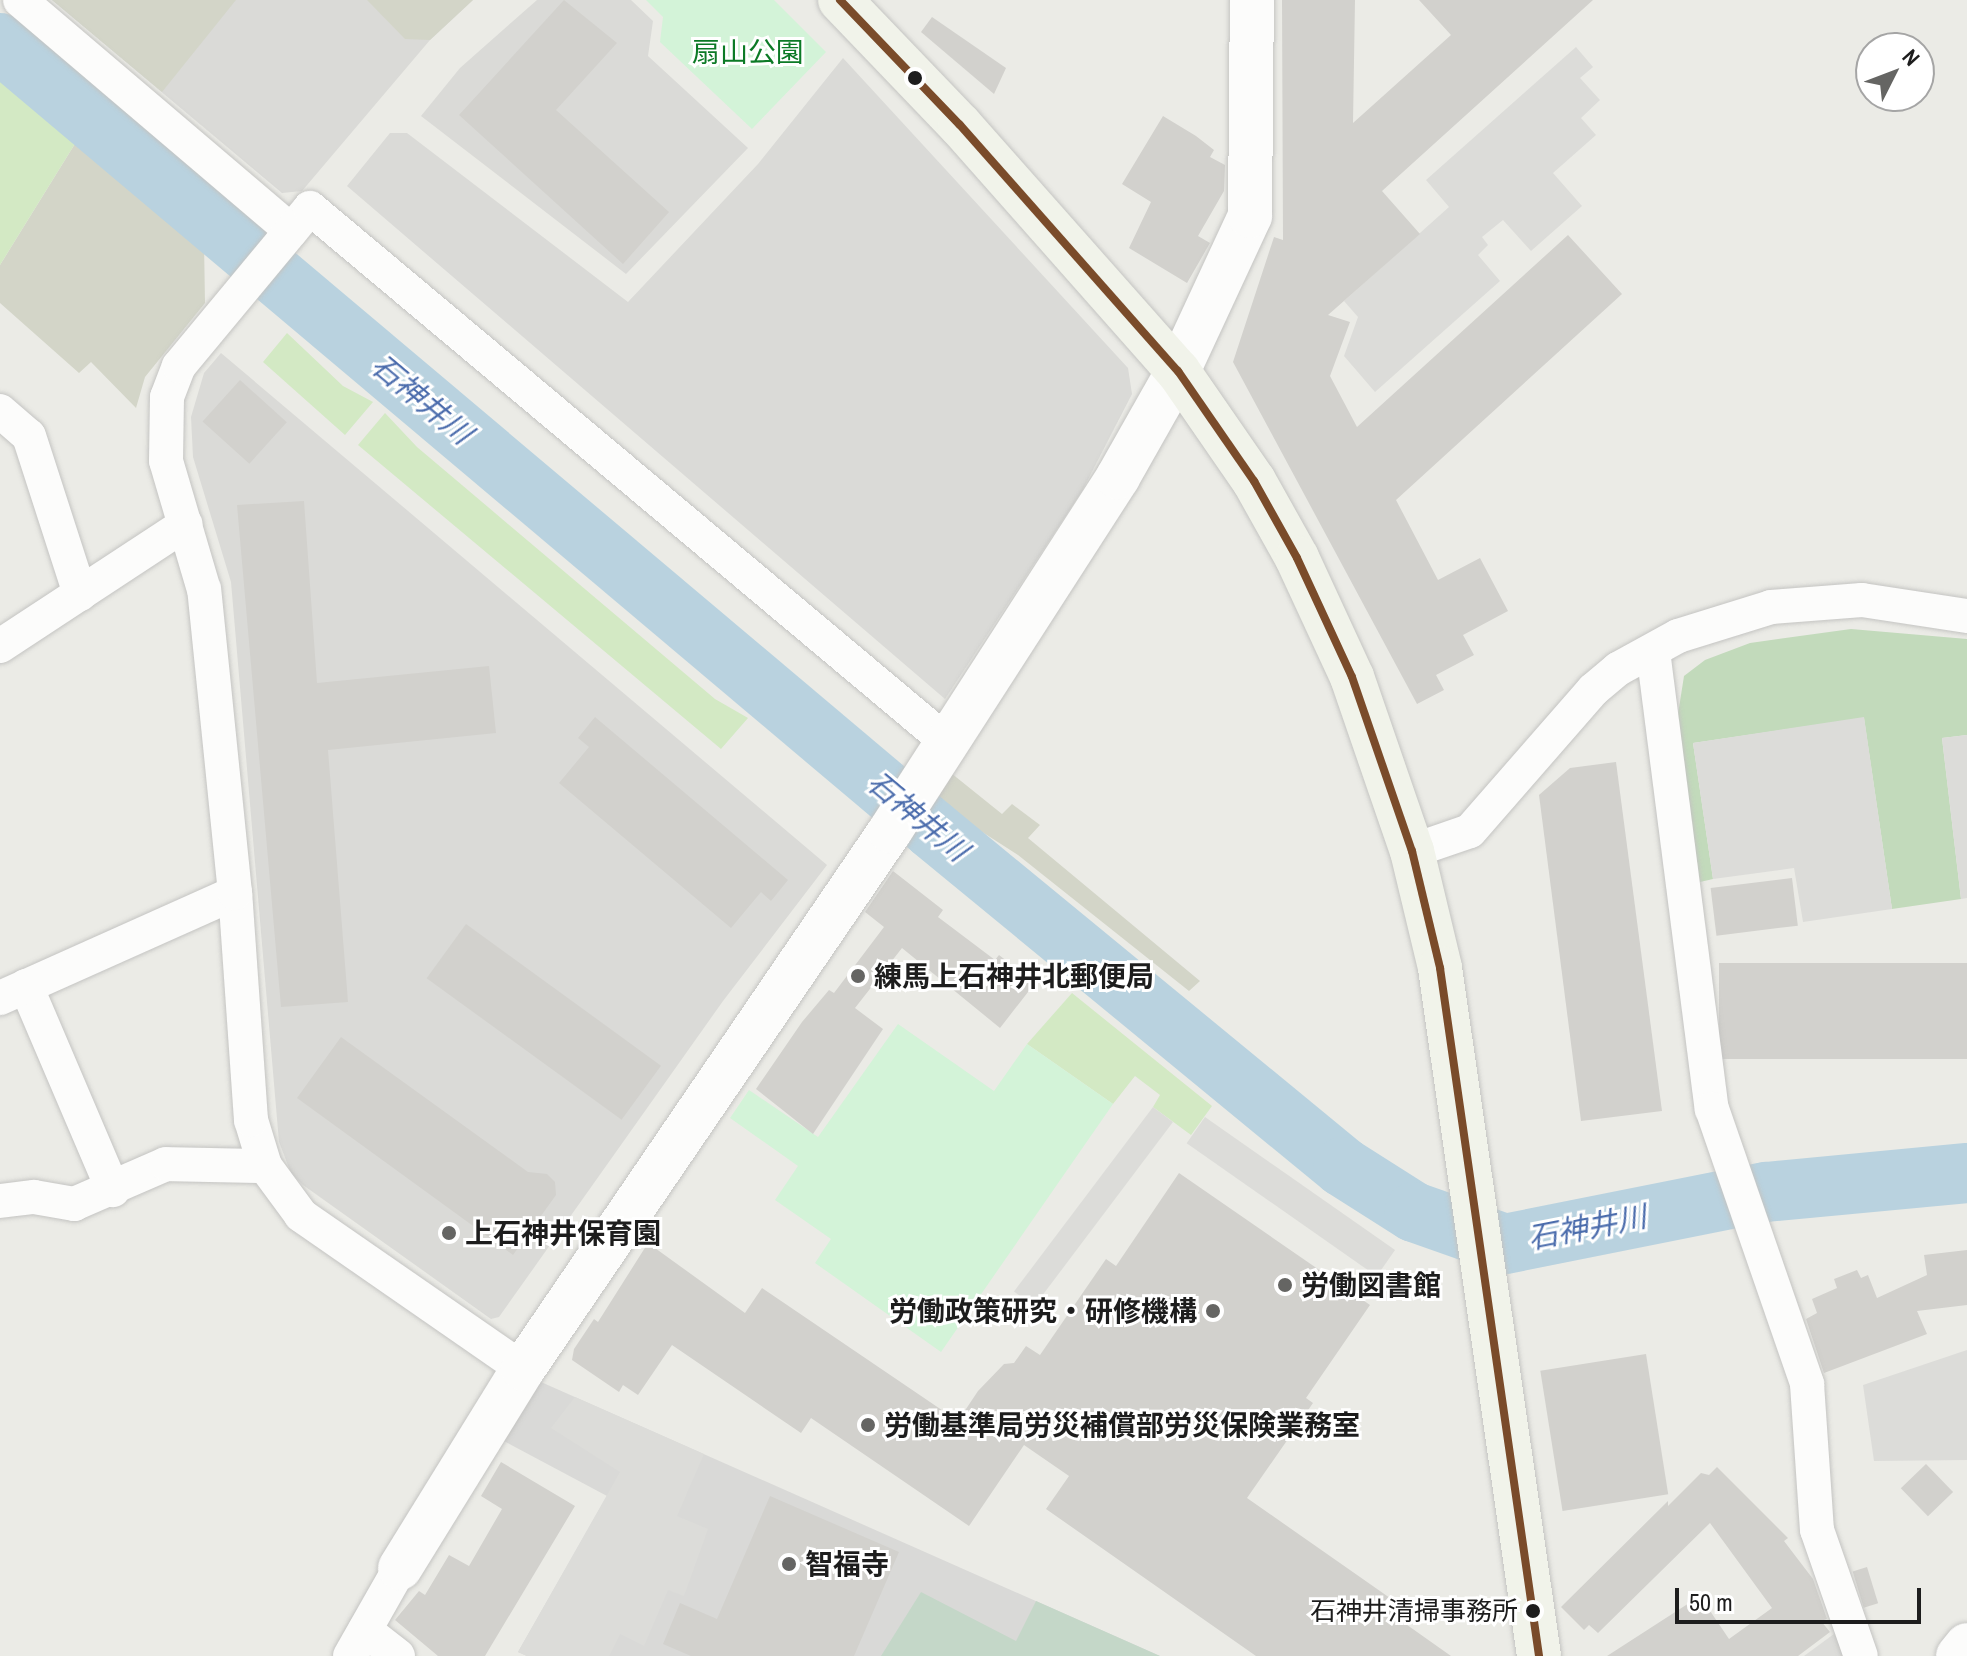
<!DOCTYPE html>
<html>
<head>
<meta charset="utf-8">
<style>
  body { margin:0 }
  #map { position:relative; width:1967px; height:1656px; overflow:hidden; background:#ebebe6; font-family:"Archivo Narrow","Noto Sans JP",sans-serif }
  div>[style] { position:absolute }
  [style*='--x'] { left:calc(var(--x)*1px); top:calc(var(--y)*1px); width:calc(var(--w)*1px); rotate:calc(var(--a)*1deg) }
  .residential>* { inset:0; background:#dadad7 }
  .religious>* { inset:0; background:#d9d9d7 }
  .construction>* { inset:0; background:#d3d5c8 }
  .grass>* { inset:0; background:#d3e9c4 }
  .forest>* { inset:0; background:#c2dabb }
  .cemetery>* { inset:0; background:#c4d7c8 }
  .park>* { inset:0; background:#d3f3d8 }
  .parking>* { inset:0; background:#dcdcd9; transform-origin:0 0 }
  .river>* { height:60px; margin:-30px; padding:0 30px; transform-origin:30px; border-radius:30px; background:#b9d2df }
  .building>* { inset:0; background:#d2d1cd; transform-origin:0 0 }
  .roads { filter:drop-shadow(0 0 2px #c4c4c2) drop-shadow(0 0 2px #c4c4c2) }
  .minor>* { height:34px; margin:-17px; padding:0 17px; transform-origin:17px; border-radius:17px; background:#fcfcfb }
  .tertiary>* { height:44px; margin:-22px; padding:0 22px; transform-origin:22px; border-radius:22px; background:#fcfcfb }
  .secondary>* { height:44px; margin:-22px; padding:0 22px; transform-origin:22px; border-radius:22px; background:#f1f3ea }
  .bus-1>* { height:8px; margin:-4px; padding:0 4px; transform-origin:4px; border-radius:4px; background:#7a4b2a }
  .dots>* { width:22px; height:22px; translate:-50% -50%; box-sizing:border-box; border:4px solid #fff; border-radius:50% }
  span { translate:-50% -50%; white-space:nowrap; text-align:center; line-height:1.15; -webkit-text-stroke:6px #fff; paint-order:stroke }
  .bus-label { font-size:26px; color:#1d1d1d }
  .right { translate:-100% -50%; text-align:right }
  .park-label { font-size:28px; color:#0c7a26 }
  .poi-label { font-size:28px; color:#1d1d1d; font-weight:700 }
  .left { translate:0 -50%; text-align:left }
  .water-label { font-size:30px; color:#4b6cac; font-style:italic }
  .north { position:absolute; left:1855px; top:32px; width:80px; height:80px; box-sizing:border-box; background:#fff; border:2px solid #a5a5a5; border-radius:50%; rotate:48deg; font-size:22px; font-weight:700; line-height:32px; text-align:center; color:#1d1d1d }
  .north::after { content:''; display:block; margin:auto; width:28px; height:36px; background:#656563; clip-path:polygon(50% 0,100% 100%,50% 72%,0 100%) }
  .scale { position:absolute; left:1675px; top:1588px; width:246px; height:36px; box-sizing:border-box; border:4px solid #1d1d1d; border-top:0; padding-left:10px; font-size:24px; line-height:28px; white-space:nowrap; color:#1d1d1d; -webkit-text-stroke:6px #fff; paint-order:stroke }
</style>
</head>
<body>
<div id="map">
  <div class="residential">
    <div style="clip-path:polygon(52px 0,473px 0,430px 40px,302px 191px,282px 193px)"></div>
    <div style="clip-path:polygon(537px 0,631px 0,653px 21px,648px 56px,748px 148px,626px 274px,421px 116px,460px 68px)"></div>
    <div style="clip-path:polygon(843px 58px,1128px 368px,1132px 394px,1082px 491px,945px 699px,347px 186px,390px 133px,407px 133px,628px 302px,758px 164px)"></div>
    <div style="clip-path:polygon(221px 353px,827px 865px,723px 1001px,499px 1317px,491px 1319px,303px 1185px,291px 1173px,279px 1142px,231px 582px,193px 457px,191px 417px,204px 373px)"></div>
  </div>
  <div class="religious">
    <div style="clip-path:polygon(541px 1382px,1160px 1656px,527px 1656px,518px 1652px,607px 1496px,502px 1440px)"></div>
  </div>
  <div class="construction">
    <div style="clip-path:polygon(52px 0,236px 0,162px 92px)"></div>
    <div style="clip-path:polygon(367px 0,473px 0,430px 40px,405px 39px)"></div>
    <div style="clip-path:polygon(81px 134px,204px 242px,205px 303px,145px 377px,136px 408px,91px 362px,79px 373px,0 303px,0 265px)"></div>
    <div style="clip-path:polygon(951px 773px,1002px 814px,1012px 804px,1040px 825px,1028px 838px,1200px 981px,1189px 991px,1018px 855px,934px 801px)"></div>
  </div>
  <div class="grass">
    <div style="clip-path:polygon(0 69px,81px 134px,0 265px)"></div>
    <div style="clip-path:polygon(287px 333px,343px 386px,373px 402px,345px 435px,263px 362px)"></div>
    <div style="clip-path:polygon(385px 413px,417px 447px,715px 699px,748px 718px,721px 749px,358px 445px)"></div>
    <div style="clip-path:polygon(1072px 993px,1212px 1106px,1191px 1135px,1153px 1107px,1160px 1095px,1135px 1076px,1113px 1104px,1027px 1044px)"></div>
  </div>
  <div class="forest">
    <div style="clip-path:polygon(1851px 629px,1967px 639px,1967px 735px,1942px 738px,1961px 899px,1892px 909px,1864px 718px,1693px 743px,1713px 879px,1700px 882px,1676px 727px,1684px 676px,1705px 660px,1750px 643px)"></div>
  </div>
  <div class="cemetery">
    <div style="clip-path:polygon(921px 1592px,1016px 1641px,1036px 1601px,1160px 1656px,881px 1656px)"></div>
  </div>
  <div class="park">
    <div style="clip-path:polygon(646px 0,774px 0,826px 52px,752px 129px,660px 42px,663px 17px)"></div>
    <div style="clip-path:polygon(898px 1024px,994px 1091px,1027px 1044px,1113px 1104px,941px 1352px,815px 1263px,831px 1239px,775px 1200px,798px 1166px,730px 1118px,749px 1090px,818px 1137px)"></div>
  </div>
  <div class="parking">
    <div style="clip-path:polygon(1576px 47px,1593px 67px,1580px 78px,1600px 100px,1581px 118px,1596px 135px,1553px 173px,1582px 206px,1531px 251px,1503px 220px,1482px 237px,1488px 245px,1478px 255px,1500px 281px,1375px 392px,1344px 356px,1358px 317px,1344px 301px,1449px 207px,1426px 180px)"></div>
    <div style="clip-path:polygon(1864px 717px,1892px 909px,1803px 922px,1794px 868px,1713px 879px,1693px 743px)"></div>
    <div style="clip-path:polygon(1967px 735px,1967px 898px,1961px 899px,1942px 738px)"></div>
    <div style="left:1153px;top:1107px;width:25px;height:231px;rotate:37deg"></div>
    <div style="left:1205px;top:1117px;width:232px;height:32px;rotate:35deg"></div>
    <div style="clip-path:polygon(1967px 1350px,1967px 1460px,1874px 1461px,1863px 1385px)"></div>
    <div style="clip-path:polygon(575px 1397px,704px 1454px,677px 1516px,708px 1529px,684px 1596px,668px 1590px,644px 1646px,620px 1634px,609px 1656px,527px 1656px,518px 1652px,620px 1472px,551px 1428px)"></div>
    <div style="clip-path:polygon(1838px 1631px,1848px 1656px,1804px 1656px)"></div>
  </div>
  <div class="river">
    <div style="--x:0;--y:43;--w:1219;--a:40.14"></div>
    <div style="--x:932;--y:829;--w:532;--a:39.43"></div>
    <div style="--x:1343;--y:1167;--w:84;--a:32.4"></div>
    <div style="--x:1414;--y:1212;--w:96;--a:19.4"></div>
    <div style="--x:1505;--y:1244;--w:266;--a:-11.3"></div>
    <div style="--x:1766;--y:1192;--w:202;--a:-5.4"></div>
  </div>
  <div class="building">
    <div style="clip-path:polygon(564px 0,617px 43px,556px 110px,669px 212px,623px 264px,459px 115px)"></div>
    <div style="clip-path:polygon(1282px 0,1355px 0,1353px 123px,1451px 35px,1419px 0,1593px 0,1382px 191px,1420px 234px,1328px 315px,1350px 322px,1330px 376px,1357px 427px,1568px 235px,1622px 294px,1396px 500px,1438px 580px,1480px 558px,1508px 611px,1463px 635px,1474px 655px,1436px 675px,1444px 690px,1417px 704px,1233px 362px,1274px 237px,1283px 240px)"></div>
    <div style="clip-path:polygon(932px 17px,1006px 68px,994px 94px,921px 32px)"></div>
    <div style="clip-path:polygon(1163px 116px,1196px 136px,1214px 150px,1210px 157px,1225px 165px,1224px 191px,1198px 236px,1210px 243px,1187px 283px,1129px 248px,1151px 202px,1122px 184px)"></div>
    <div style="left:240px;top:380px;width:63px;height:56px;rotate:42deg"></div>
    <div style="clip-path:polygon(304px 501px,317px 683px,489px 666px,496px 733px,328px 750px,348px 1002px,281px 1007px,237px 505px)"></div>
    <div style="clip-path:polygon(595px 717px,788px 880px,771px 901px,761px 892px,731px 928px,559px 783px,589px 747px,578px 738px)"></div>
    <div style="clip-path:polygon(1616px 762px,1662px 1111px,1581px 1121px,1539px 795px,1570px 768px)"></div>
    <div style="clip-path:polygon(893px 871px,943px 910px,938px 917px,995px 960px,999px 955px,1035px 983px,1000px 1028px,902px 948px,855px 1008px,883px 1029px,813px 1134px,756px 1089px,802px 1022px,829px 990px,834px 993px,884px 927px,865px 912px)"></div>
    <div style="left:1792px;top:878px;width:48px;height:82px;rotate:83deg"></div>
    <div style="left:466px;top:924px;width:241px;height:67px;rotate:36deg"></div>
    <div style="left:1967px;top:963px;width:96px;height:248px;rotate:90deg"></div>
    <div style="clip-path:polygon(341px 1037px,528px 1172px,547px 1174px,555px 1182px,556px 1195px,513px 1255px,297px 1098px)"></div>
    <div style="clip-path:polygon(1179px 1173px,1370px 1305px,1306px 1398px,1313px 1403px,1247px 1498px,1400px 1605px,1393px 1615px,1451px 1656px,1256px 1656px,1046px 1509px,1069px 1476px,1024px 1445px,969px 1526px,811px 1418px,801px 1433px,672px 1345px,638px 1395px,623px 1385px,619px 1392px,572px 1360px,574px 1349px,594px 1319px,598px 1322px,648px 1243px,745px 1313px,762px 1288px,958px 1421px,978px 1391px,1004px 1364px,1014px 1363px,1026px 1346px,1040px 1355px,1106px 1259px,1116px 1266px)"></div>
    <div style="clip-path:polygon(1967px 1250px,1967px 1305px,1917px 1311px,1927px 1334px,1824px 1373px,1806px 1319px,1817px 1313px,1812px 1299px,1837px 1288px,1834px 1279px,1857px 1270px,1861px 1278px,1868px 1275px,1877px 1298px,1927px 1275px,1924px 1255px)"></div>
    <div style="left:1646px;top:1354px;width:142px;height:107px;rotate:81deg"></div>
    <div style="clip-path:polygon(501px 1462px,575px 1506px,485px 1656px,438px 1656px,395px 1620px,419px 1591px,425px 1595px,449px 1555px,469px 1566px,502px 1509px,481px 1496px)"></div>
    <div style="left:1926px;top:1464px;width:39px;height:35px;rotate:46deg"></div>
    <div style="clip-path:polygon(1717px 1467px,1788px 1538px,1784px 1541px,1813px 1579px,1827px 1619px,1821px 1621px,1830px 1632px,1798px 1656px,1607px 1656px,1700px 1596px,1729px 1639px,1772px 1608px,1710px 1523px,1598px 1633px,1589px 1625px,1584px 1630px,1561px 1607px,1668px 1501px,1668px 1506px,1701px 1473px,1709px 1475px)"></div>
    <div style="clip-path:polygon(770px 1496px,899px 1552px,854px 1656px,691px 1656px,663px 1644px,680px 1603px,717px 1619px)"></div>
    <div style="left:1867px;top:1567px;width:38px;height:15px;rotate:73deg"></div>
  </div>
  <div class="roads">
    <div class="minor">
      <div style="--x:20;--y:0;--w:356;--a:40.4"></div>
      <div style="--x:0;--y:411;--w:38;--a:41"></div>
      <div style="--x:29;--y:436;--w:166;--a:72.1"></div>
      <div style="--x:0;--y:646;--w:222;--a:-33.3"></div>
      <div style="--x:1653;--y:651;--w:462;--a:82.7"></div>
      <div style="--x:1712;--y:1109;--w:291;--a:70.9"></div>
      <div style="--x:1807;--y:1384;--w:146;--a:86.1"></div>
      <div style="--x:1817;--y:1530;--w:133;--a:70.8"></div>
      <div style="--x:1412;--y:851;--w:61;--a:-19"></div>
      <div style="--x:1470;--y:831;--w:187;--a:-48.9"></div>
      <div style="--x:1593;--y:690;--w:33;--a:-40"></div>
      <div style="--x:1618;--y:669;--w:68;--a:-28.8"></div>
      <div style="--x:1678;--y:636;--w:97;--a:-17.3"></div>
      <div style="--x:1771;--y:607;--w:91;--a:-4.4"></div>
      <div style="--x:1862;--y:600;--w:106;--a:8.7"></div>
      <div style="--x:26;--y:986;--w:222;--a:66.9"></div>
      <div style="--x:0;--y:998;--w:257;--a:-24.1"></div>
      <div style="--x:0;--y:1201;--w:34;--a:-7"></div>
      <div style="--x:34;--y:1197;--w:41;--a:9.9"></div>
      <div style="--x:74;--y:1204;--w:100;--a:-23.5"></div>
      <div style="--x:166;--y:1164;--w:99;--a:1.2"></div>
      <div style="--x:523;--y:1369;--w:270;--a:-145.3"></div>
      <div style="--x:301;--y:1215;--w:61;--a:-126.3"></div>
      <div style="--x:265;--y:1166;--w:48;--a:-106.9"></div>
      <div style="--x:251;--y:1120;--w:228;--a:-94"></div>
      <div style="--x:235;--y:893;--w:305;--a:-95.8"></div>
      <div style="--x:204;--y:590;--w:134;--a:-106.4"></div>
      <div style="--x:166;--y:461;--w:64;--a:-89.1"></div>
      <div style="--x:167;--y:397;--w:33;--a:-69"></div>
      <div style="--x:179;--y:366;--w:205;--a:-50.3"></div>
      <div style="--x:310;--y:208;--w:831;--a:39.97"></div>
      <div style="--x:365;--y:1630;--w:42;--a:38.2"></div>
      <div style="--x:350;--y:1656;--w:101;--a:-60.4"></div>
    </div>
    <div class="tertiary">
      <div style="--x:400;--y:1568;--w:234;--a:-58.3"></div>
      <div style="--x:523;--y:1369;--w:651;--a:-55.7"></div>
      <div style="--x:890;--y:831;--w:421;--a:-57.2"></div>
      <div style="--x:1118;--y:477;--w:122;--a:-60.5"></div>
      <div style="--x:1178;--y:371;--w:171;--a:-65.1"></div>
      <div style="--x:1250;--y:216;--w:216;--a:-89.5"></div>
      <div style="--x:1958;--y:1656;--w:14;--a:-51"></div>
    </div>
    <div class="secondary">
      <div style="--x:840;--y:0;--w:173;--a:46.2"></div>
      <div style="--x:960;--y:125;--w:329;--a:48.5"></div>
      <div style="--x:1178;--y:371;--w:134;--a:55.4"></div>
      <div style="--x:1254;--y:481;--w:88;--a:60.8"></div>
      <div style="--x:1297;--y:558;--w:131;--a:65.2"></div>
      <div style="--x:1352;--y:677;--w:184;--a:71"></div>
      <div style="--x:1412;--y:851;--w:120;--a:76.5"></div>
      <div style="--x:1440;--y:968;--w:695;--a:81.81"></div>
    </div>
  </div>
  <div class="bus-1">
    <div style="--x:840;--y:0;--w:173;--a:46.2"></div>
    <div style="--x:960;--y:125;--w:329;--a:48.5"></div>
    <div style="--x:1178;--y:371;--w:134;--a:55.4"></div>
    <div style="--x:1254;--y:481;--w:88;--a:60.8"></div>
    <div style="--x:1297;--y:558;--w:131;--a:65.2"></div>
    <div style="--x:1352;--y:677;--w:184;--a:71"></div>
    <div style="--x:1412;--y:851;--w:120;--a:76.5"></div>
    <div style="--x:1440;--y:968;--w:695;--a:81.81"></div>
  </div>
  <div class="dots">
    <div style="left:915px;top:78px;background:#1d1d1d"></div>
    <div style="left:858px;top:976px;background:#656563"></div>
    <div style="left:449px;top:1233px;background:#656563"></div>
    <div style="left:1285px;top:1285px;background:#656563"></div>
    <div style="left:1213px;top:1311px;background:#656563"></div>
    <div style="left:868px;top:1425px;background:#656563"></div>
    <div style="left:789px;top:1564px;background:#656563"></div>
    <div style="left:1533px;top:1611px;background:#1d1d1d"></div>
  </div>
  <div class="bus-label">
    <span class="right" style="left:1518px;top:1611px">石神井清掃事務所</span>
  </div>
  <div class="park-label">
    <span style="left:748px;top:52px">扇山公園</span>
  </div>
  <div class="poi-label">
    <span class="left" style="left:874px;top:976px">練馬上石神井北郵便局</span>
    <span class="left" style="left:465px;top:1233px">上石神井保育園</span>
    <span class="left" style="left:1301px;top:1285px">労働図書館</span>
    <span class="right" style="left:1197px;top:1311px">労働政策研究・研修機構</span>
    <span class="left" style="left:884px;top:1425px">労働基準局労災補償部労災保険業務室</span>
    <span class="left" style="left:805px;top:1564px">智福寺</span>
  </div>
  <div class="water-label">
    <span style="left:422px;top:399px;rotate:40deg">石神井川</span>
    <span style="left:918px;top:816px;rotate:40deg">石神井川</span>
    <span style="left:1587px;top:1227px;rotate:-11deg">石神井川</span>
  </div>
  <div class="north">N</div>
  <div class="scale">50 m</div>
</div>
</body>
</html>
